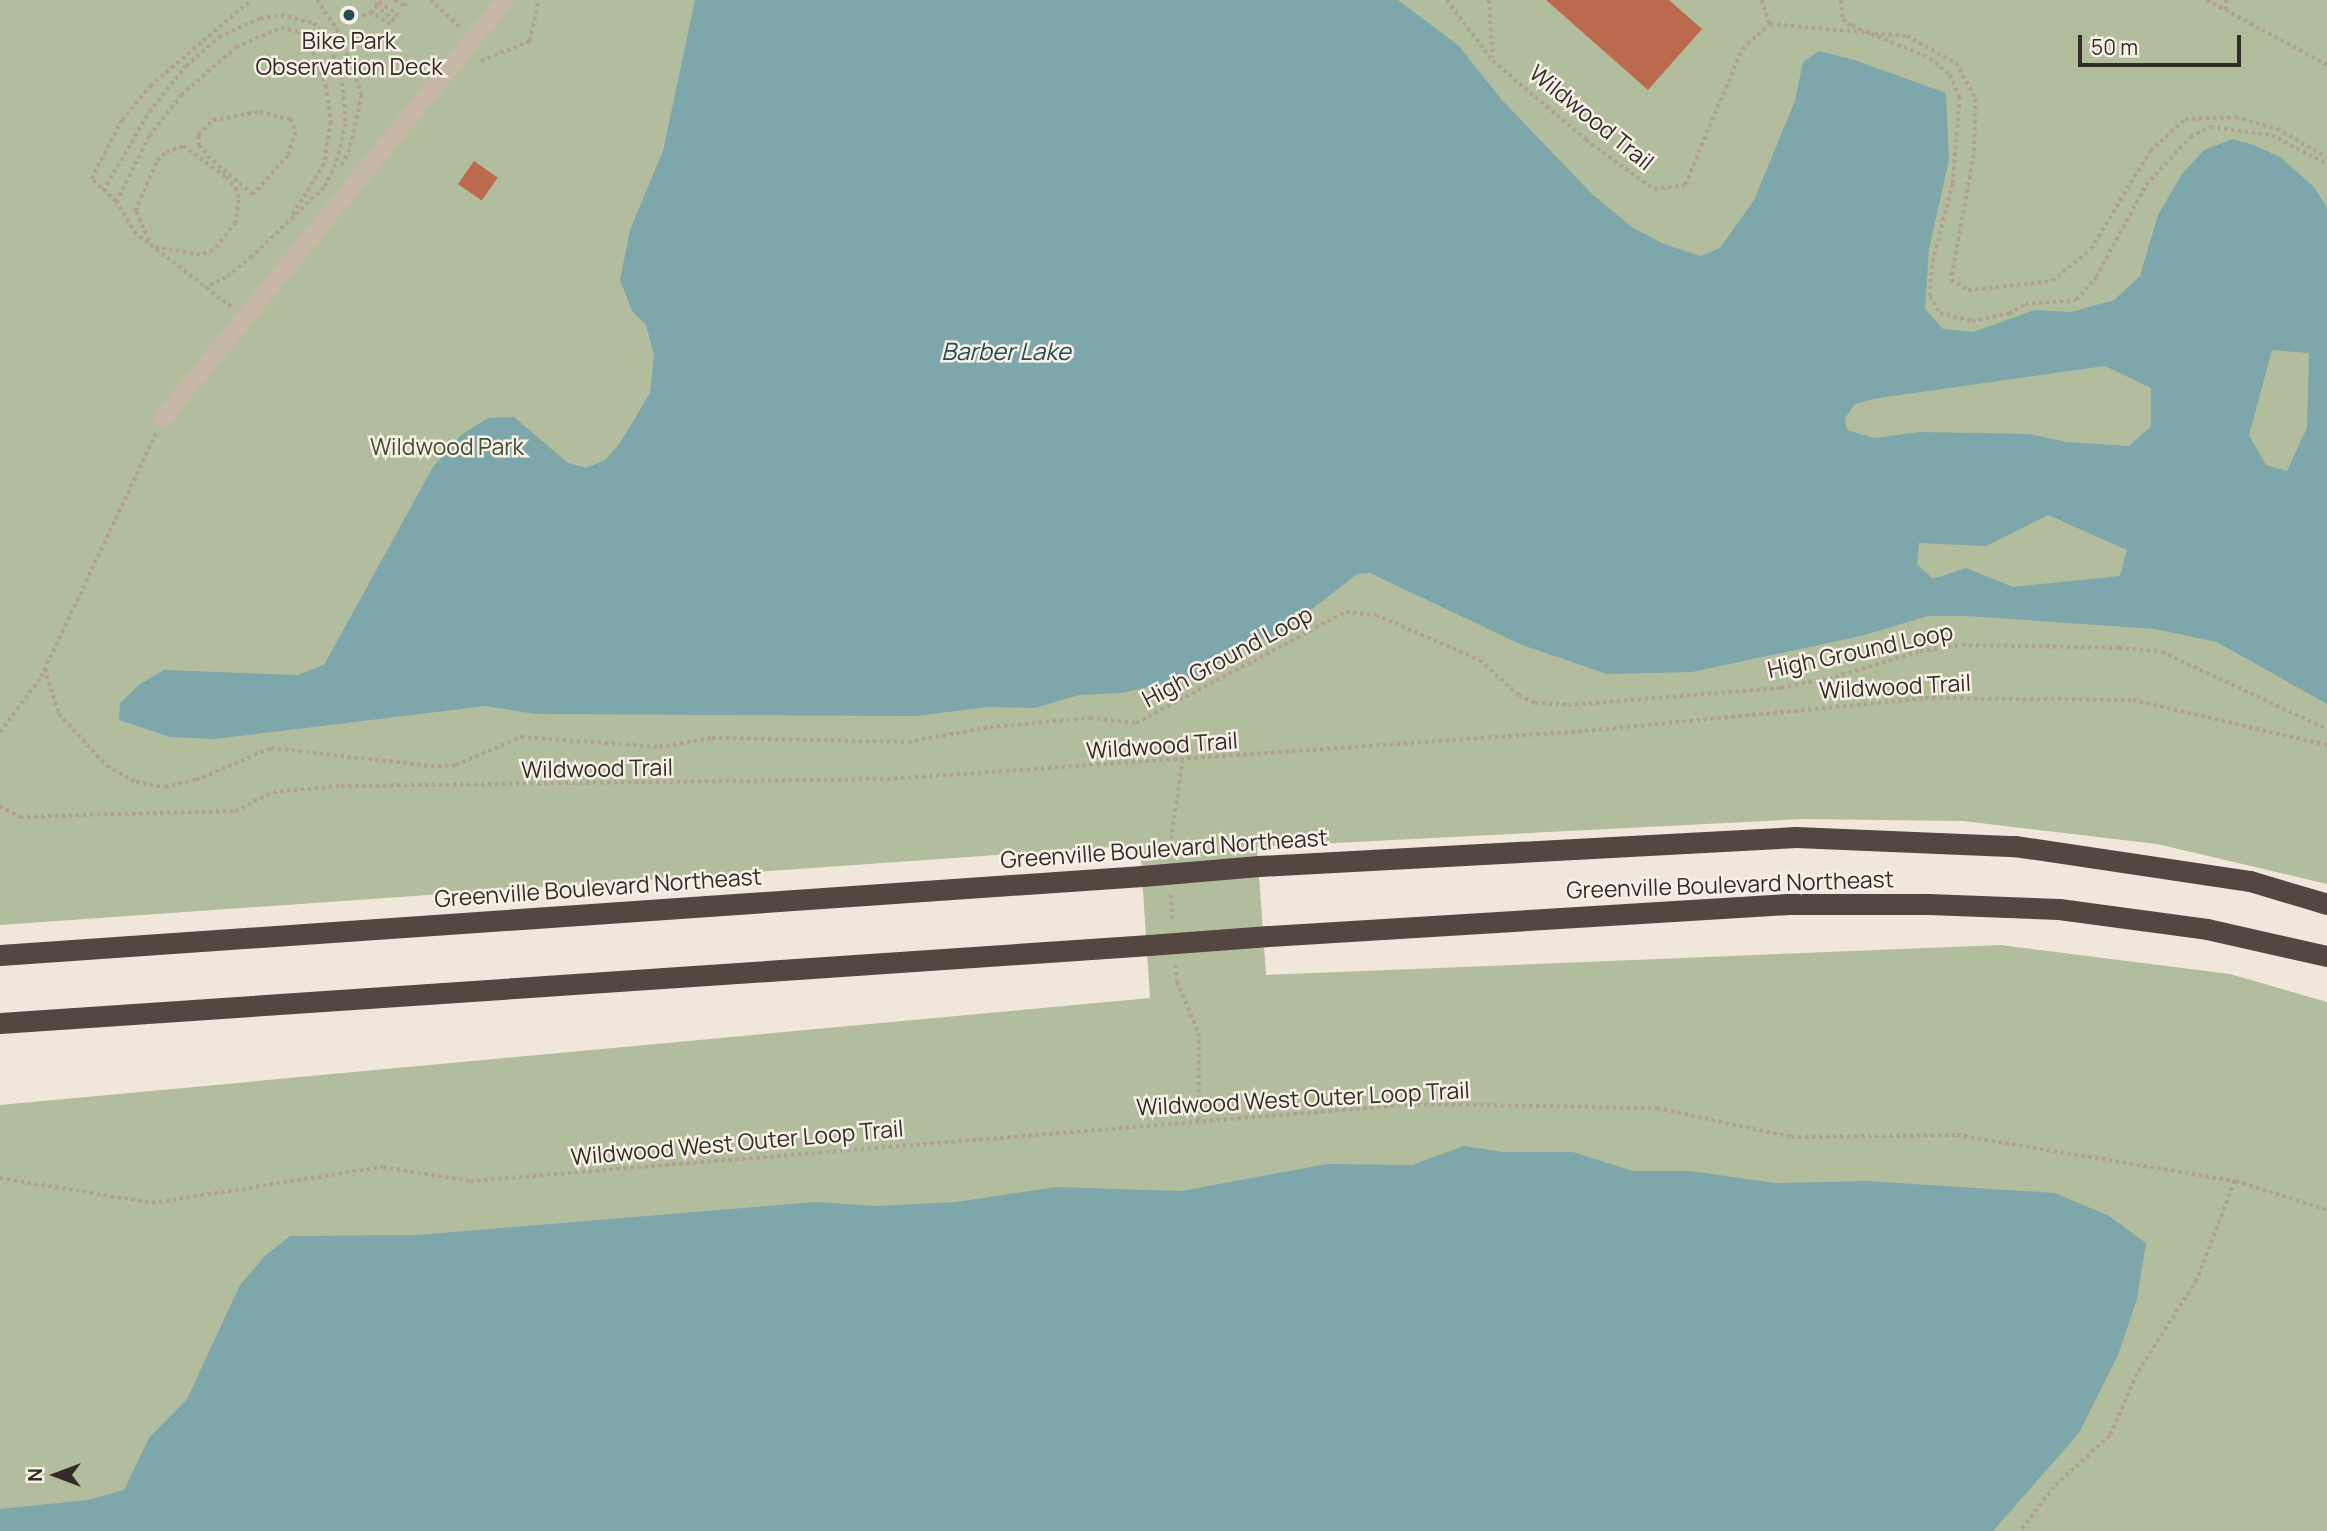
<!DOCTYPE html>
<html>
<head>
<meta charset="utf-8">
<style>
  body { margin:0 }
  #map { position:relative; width:2327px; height:1531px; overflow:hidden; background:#f0e6db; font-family:Manrope,sans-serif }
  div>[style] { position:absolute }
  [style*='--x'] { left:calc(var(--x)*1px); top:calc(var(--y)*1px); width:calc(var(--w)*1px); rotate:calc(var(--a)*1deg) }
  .green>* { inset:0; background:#b2bd9d }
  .water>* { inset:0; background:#7da7aa }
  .building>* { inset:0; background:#bc6a4d; transform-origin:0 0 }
  .path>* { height:3.5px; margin-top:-1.75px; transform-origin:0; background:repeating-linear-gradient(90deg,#b2a193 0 3.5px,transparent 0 7px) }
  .minor>* { height:18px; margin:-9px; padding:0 9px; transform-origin:9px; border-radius:9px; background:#c7b7a8 }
  .highway>* { height:21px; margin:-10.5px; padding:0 10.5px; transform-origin:10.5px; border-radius:10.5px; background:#544640 }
  .highway-bridge>* { height:21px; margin:-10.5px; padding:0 10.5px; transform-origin:10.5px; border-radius:10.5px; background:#544640 }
  .dots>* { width:19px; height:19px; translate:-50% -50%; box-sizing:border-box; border:4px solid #f8f0e7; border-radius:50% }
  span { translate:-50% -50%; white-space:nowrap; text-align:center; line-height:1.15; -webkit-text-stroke:5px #f8f0e7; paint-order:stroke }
  .poi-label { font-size:23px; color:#342c28 }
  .street-label { font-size:23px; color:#342c28 }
  .park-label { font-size:23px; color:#43502e }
  .water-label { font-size:24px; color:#214e52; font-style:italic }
  .north { position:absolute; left:21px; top:1440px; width:70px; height:70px; -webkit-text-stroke:5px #f8f0e7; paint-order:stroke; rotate:270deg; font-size:19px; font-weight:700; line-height:28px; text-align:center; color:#342c28 }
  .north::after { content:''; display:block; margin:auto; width:24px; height:32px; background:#342c28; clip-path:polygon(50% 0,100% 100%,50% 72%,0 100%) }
  .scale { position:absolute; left:2078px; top:35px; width:163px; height:32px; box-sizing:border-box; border:4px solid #342c28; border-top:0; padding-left:9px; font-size:21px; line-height:24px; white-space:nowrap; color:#342c28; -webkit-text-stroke:5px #f8f0e7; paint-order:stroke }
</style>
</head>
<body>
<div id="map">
  <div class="green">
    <div style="clip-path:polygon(0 0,2327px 0,2327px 884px,2157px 844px,1963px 821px,1802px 819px,1257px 847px,1266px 975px,2001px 945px,2230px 974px,2327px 1002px,2327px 1531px,0 1531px,0 1105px,1150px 998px,1140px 845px,0 925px)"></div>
  </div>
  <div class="water">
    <div style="clip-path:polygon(evenodd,695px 0,1398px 0,1458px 45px,1501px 99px,1591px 193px,1633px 228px,1664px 244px,1701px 256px,1720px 248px,1754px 200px,1795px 101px,1803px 62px,1819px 51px,1854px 60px,1946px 93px,1949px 160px,1929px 249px,1925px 309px,1943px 329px,1973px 332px,2035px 310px,2071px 312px,2114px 300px,2140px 276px,2158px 215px,2182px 174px,2204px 150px,2232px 139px,2254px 145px,2280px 157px,2314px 187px,2327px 208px,2327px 704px,2217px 642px,2155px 629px,1968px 616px,1928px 616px,1861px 636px,1692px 672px,1607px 674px,1522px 645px,1370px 573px,1357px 574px,1280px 634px,1241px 645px,1205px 675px,1121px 693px,1079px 695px,1035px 708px,989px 707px,915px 716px,535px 714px,486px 706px,214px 739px,170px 737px,119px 720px,120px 703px,140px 684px,164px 670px,297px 675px,324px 665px,433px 467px,461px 435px,488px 418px,514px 417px,568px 463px,586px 468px,605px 460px,620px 443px,650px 393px,654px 355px,646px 325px,632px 311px,620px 280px,630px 230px,663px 151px,695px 0,2272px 350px,2309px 353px,2307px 428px,2287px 471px,2266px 465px,2249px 435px,2272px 350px,695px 0,2105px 366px,2151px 388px,2151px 426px,2129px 446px,2066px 442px,2030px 434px,1920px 432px,1874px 438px,1847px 430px,1845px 418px,1855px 404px,1878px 398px,2105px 366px,695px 0,2048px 515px,2127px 550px,2120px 576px,2013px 587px,1966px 568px,1933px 579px,1917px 564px,1919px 543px,1986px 546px,2048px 515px)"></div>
    <div style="clip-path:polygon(1464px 1146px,1503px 1152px,1573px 1152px,1633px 1171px,1690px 1171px,1775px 1183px,1866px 1181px,2055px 1193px,2109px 1216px,2146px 1243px,2137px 1299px,2118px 1355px,2079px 1433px,1993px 1531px,0 1531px,0 1509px,88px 1500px,124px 1490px,149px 1438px,187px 1399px,240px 1285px,265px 1256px,290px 1236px,418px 1235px,815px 1202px,877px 1206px,956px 1202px,1056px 1187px,1181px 1191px,1327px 1164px,1412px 1165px)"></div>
  </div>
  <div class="building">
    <div style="clip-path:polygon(1546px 0,1669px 0,1702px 29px,1648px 90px)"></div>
    <div style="left:474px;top:161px;width:29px;height:28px;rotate:35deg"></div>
  </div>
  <div class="path">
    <div style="--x:317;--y:0;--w:40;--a:56"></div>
    <div style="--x:339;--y:33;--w:66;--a:69.6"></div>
    <div style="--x:362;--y:95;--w:56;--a:102.3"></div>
    <div style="--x:350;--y:150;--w:21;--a:119"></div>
    <div style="--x:395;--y:0;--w:11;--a:34"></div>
    <div style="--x:404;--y:6;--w:7;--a:-56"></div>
    <div style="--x:431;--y:0;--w:40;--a:43"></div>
    <div style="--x:1447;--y:0;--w:76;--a:53"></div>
    <div style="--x:1493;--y:61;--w:122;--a:40.3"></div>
    <div style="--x:1586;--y:140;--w:84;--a:35.8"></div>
    <div style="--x:1654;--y:189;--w:31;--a:-7"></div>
    <div style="--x:1685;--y:185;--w:147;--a:-67.3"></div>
    <div style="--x:1742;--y:49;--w:38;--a:-42"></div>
    <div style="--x:1770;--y:24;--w:138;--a:5"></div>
    <div style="--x:1907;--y:36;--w:56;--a:28.9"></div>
    <div style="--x:1956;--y:63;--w:41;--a:60.9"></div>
    <div style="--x:1976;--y:99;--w:56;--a:92"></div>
    <div style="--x:1974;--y:155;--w:127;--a:100.4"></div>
    <div style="--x:1951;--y:280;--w:20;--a:30"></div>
    <div style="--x:1968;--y:290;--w:84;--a:-6.1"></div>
    <div style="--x:2052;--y:281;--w:50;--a:-39.4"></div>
    <div style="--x:2091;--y:249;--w:114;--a:-59"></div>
    <div style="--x:2150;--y:151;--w:47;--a:-42.4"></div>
    <div style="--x:2185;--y:119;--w:51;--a:-2.2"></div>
    <div style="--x:2236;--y:117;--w:43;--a:16.3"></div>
    <div style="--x:2277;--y:129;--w:57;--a:29.2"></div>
    <div style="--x:1489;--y:0;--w:58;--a:86.1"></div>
    <div style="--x:1762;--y:0;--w:25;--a:72"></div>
    <div style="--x:1841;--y:0;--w:19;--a:84"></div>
    <div style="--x:1843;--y:19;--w:11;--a:38"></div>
    <div style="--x:1852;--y:26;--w:84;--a:22.3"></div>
    <div style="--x:1930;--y:58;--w:26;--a:40"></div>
    <div style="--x:1950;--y:75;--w:24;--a:66"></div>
    <div style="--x:1960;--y:97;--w:87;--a:94.6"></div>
    <div style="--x:1953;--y:184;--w:84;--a:104.5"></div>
    <div style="--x:1932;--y:265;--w:31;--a:94"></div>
    <div style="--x:1930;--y:296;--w:20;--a:60"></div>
    <div style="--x:1940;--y:313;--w:33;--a:14"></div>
    <div style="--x:1972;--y:321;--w:38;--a:-11"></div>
    <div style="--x:2009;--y:314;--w:19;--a:-32"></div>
    <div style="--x:2025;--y:304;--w:51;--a:-4.5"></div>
    <div style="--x:2076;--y:300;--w:30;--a:-49"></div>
    <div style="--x:2096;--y:277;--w:105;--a:-61.5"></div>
    <div style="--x:2146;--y:185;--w:65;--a:-47.5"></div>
    <div style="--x:2190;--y:137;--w:22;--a:-27"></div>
    <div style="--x:2210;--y:127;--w:63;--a:7.4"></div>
    <div style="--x:2272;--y:135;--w:62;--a:27.8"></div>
    <div style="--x:2207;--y:0;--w:136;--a:28.4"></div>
    <div style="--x:379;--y:2;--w:22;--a:32"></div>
    <div style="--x:398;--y:14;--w:6;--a:129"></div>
    <div style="--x:375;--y:6;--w:23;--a:34"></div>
    <div style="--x:394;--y:19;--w:7;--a:124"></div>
    <div style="--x:390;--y:25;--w:22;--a:-148"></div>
    <div style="--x:371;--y:13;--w:8;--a:-60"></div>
    <div style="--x:375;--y:6;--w:8;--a:-50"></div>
    <div style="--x:2225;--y:10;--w:10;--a:-84"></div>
    <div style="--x:353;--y:17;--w:5;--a:-53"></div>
    <div style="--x:356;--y:13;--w:10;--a:-135"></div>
    <div style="--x:349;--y:6;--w:10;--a:135"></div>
    <div style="--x:342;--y:13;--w:11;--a:49"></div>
    <div style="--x:349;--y:21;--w:23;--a:-20"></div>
    <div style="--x:481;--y:61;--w:53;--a:-22.2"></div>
    <div style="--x:530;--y:41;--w:42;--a:-79"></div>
    <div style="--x:260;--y:112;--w:32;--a:13"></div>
    <div style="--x:291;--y:119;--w:14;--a:69"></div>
    <div style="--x:296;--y:132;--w:25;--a:108"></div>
    <div style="--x:288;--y:156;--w:52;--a:131.9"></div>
    <div style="--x:253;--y:195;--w:56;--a:-140.1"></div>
    <div style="--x:210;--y:159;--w:17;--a:-130"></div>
    <div style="--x:199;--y:146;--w:11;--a:-95"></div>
    <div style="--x:198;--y:135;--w:21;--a:-45"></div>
    <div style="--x:213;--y:120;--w:48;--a:-9.7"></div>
    <div style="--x:183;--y:146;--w:53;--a:35.8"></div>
    <div style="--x:226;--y:177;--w:15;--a:48"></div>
    <div style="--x:236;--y:188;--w:12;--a:76"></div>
    <div style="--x:239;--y:200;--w:23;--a:97"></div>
    <div style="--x:236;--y:223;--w:36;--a:129"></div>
    <div style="--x:213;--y:251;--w:14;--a:163"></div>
    <div style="--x:200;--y:255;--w:49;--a:-170.5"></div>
    <div style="--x:152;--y:247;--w:40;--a:-115"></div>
    <div style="--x:135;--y:211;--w:55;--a:-66.3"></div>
    <div style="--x:157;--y:161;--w:13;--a:-45"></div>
    <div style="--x:166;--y:152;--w:18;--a:-19"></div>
    <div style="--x:103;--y:191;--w:91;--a:-59.8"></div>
    <div style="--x:149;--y:112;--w:59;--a:-51.2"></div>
    <div style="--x:186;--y:66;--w:44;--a:-41.3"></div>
    <div style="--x:219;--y:37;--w:45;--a:-24.9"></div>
    <div style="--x:260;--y:18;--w:21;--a:-8"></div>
    <div style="--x:281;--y:15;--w:34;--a:14"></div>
    <div style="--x:314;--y:23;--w:17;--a:50"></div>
    <div style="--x:325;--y:36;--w:43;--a:67"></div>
    <div style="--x:342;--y:76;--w:48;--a:85.2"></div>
    <div style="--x:346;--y:124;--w:42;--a:103.7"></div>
    <div style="--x:336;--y:165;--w:26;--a:118"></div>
    <div style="--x:324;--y:188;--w:100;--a:136.2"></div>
    <div style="--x:252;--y:257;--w:33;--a:141"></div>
    <div style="--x:226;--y:278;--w:23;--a:155"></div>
    <div style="--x:116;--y:202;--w:74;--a:-63.4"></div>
    <div style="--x:149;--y:136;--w:52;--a:-52"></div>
    <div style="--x:181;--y:95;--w:73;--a:-41.1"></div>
    <div style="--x:236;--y:47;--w:49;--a:-22.9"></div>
    <div style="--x:281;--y:28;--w:19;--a:12"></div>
    <div style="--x:300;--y:32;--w:24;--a:57"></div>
    <div style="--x:313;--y:52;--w:36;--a:69"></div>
    <div style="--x:326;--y:86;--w:36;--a:82"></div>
    <div style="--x:331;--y:122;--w:43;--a:99.5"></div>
    <div style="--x:324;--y:164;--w:63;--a:121.4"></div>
    <div style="--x:231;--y:307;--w:120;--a:-142.5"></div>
    <div style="--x:136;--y:234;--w:38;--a:-122"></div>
    <div style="--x:116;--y:202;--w:34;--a:-137"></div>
    <div style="--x:91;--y:179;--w:67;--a:-62.3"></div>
    <div style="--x:122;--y:120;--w:44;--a:-50.5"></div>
    <div style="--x:150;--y:86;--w:133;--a:-40.4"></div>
    <div style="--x:45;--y:669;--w:47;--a:72.7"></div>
    <div style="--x:59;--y:714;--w:71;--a:47.3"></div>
    <div style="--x:107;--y:766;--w:33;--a:29"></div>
    <div style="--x:136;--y:782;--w:29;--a:10"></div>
    <div style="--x:165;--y:787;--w:32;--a:-13"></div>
    <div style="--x:196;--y:780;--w:82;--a:-23.1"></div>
    <div style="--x:271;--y:748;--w:161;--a:6.4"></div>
    <div style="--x:431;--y:766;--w:25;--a:-2"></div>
    <div style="--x:456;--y:765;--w:71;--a:-23.3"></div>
    <div style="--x:521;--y:737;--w:138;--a:4.1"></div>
    <div style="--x:659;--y:747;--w:54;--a:-9.6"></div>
    <div style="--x:712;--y:738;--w:196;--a:1.2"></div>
    <div style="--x:908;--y:742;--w:83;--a:-10.4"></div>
    <div style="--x:990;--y:727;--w:100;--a:-5.1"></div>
    <div style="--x:1090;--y:718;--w:46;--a:6.2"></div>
    <div style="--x:1136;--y:723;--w:238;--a:-27.9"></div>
    <div style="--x:1346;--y:612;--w:30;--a:6"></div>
    <div style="--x:1376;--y:615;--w:113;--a:23.4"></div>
    <div style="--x:1480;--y:660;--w:52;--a:41.9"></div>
    <div style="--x:1519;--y:695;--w:18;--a:27"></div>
    <div style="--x:1535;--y:703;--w:33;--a:3"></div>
    <div style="--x:1568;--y:705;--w:214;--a:-4.6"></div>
    <div style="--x:1781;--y:688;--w:55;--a:-11.5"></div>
    <div style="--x:1835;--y:677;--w:89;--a:-17"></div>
    <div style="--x:1920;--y:651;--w:42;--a:-8.1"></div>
    <div style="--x:1962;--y:645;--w:157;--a:1.1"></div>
    <div style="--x:2119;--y:648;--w:43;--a:5.3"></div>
    <div style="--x:2162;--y:652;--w:182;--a:25"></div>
    <div style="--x:0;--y:732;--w:69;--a:-53.3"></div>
    <div style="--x:41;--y:677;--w:270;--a:-64.8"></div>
    <div style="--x:0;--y:806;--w:23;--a:29"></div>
    <div style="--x:20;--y:817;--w:91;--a:-1.9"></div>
    <div style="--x:111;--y:814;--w:124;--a:-1.4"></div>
    <div style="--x:235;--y:811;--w:42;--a:-26.6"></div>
    <div style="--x:273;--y:792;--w:68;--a:-5"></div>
    <div style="--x:341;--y:786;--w:546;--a:-0.73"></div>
    <div style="--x:887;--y:779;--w:700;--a:-3.93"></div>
    <div style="--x:1585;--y:731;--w:342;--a:-5.5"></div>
    <div style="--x:1925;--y:698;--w:208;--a:0.6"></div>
    <div style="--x:2133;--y:700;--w:199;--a:13.1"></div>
    <div style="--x:1169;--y:853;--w:92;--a:-81.9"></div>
    <div style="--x:1171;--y:895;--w:28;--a:86"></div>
    <div style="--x:1176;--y:965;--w:17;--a:87"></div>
    <div style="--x:1177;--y:982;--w:56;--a:66.7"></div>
    <div style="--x:1199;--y:1033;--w:87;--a:90"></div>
    <div style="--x:0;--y:1178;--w:154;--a:9.3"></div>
    <div style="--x:152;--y:1203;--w:234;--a:-8.9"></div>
    <div style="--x:383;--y:1167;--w:88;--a:9.1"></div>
    <div style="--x:470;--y:1181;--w:950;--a:-4.65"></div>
    <div style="--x:1417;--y:1104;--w:240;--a:1"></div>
    <div style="--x:1657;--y:1108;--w:137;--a:12.2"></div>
    <div style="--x:1791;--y:1137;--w:166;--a:-0.7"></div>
    <div style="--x:1957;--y:1135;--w:282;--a:9.4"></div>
    <div style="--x:2235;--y:1181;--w:106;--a:111"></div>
    <div style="--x:2197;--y:1280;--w:112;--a:122.6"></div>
    <div style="--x:2137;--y:1374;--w:68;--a:113.5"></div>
    <div style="--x:2110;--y:1436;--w:76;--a:137.7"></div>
    <div style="--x:2054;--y:1487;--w:55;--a:126.9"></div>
    <div style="--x:2236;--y:1181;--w:96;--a:17.7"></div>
  </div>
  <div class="minor">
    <div style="--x:163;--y:418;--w:540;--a:-50.71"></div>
  </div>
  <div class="highway">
    <div style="--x:1259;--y:866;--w:538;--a:-3.09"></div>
    <div style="--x:1796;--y:837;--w:219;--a:2.4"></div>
    <div style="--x:2015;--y:846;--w:238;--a:8.5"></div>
    <div style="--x:2250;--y:881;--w:80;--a:16.6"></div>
    <div style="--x:1269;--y:936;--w:520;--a:-3.53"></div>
    <div style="--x:1788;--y:904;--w:140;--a:0"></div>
    <div style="--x:1928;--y:904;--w:131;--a:2.2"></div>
    <div style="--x:2059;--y:909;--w:149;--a:7.7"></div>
    <div style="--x:2207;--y:929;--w:123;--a:12.7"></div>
    <div style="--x:0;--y:955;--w:1145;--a:-3.96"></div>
    <div style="--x:0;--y:1023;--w:1152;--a:-3.88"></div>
  </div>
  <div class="highway-bridge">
    <div style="--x:1142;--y:876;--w:117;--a:-4.9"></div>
    <div style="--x:1149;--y:945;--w:120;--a:-4.3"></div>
  </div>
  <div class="dots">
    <div style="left:349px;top:15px;background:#214e52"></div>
  </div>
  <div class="poi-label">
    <span style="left:349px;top:53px">Bike Park<br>Observation Deck</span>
  </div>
  <div class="street-label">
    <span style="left:1592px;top:117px;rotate:39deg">Wildwood Trail</span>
    <span style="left:1860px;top:650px;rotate:-12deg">High Ground Loop</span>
    <span style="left:1227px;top:656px;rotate:-28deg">High Ground Loop</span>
    <span style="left:1895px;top:686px;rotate:-3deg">Wildwood Trail</span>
    <span style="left:1162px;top:745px;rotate:-4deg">Wildwood Trail</span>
    <span style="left:597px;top:768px;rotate:-1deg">Wildwood Trail</span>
    <span style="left:1164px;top:848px;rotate:-4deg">Greenville Boulevard Northeast</span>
    <span style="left:1730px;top:884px;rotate:-2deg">Greenville Boulevard Northeast</span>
    <span style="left:598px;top:887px;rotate:-4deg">Greenville Boulevard Northeast</span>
    <span style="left:1303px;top:1098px;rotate:-3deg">Wildwood West Outer Loop Trail</span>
    <span style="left:737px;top:1142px;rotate:-5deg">Wildwood West Outer Loop Trail</span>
  </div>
  <div class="park-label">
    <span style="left:447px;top:446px">Wildwood Park</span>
  </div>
  <div class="water-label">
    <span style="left:1006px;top:351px">Barber Lake</span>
  </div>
  <div class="north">N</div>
  <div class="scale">50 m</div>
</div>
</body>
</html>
